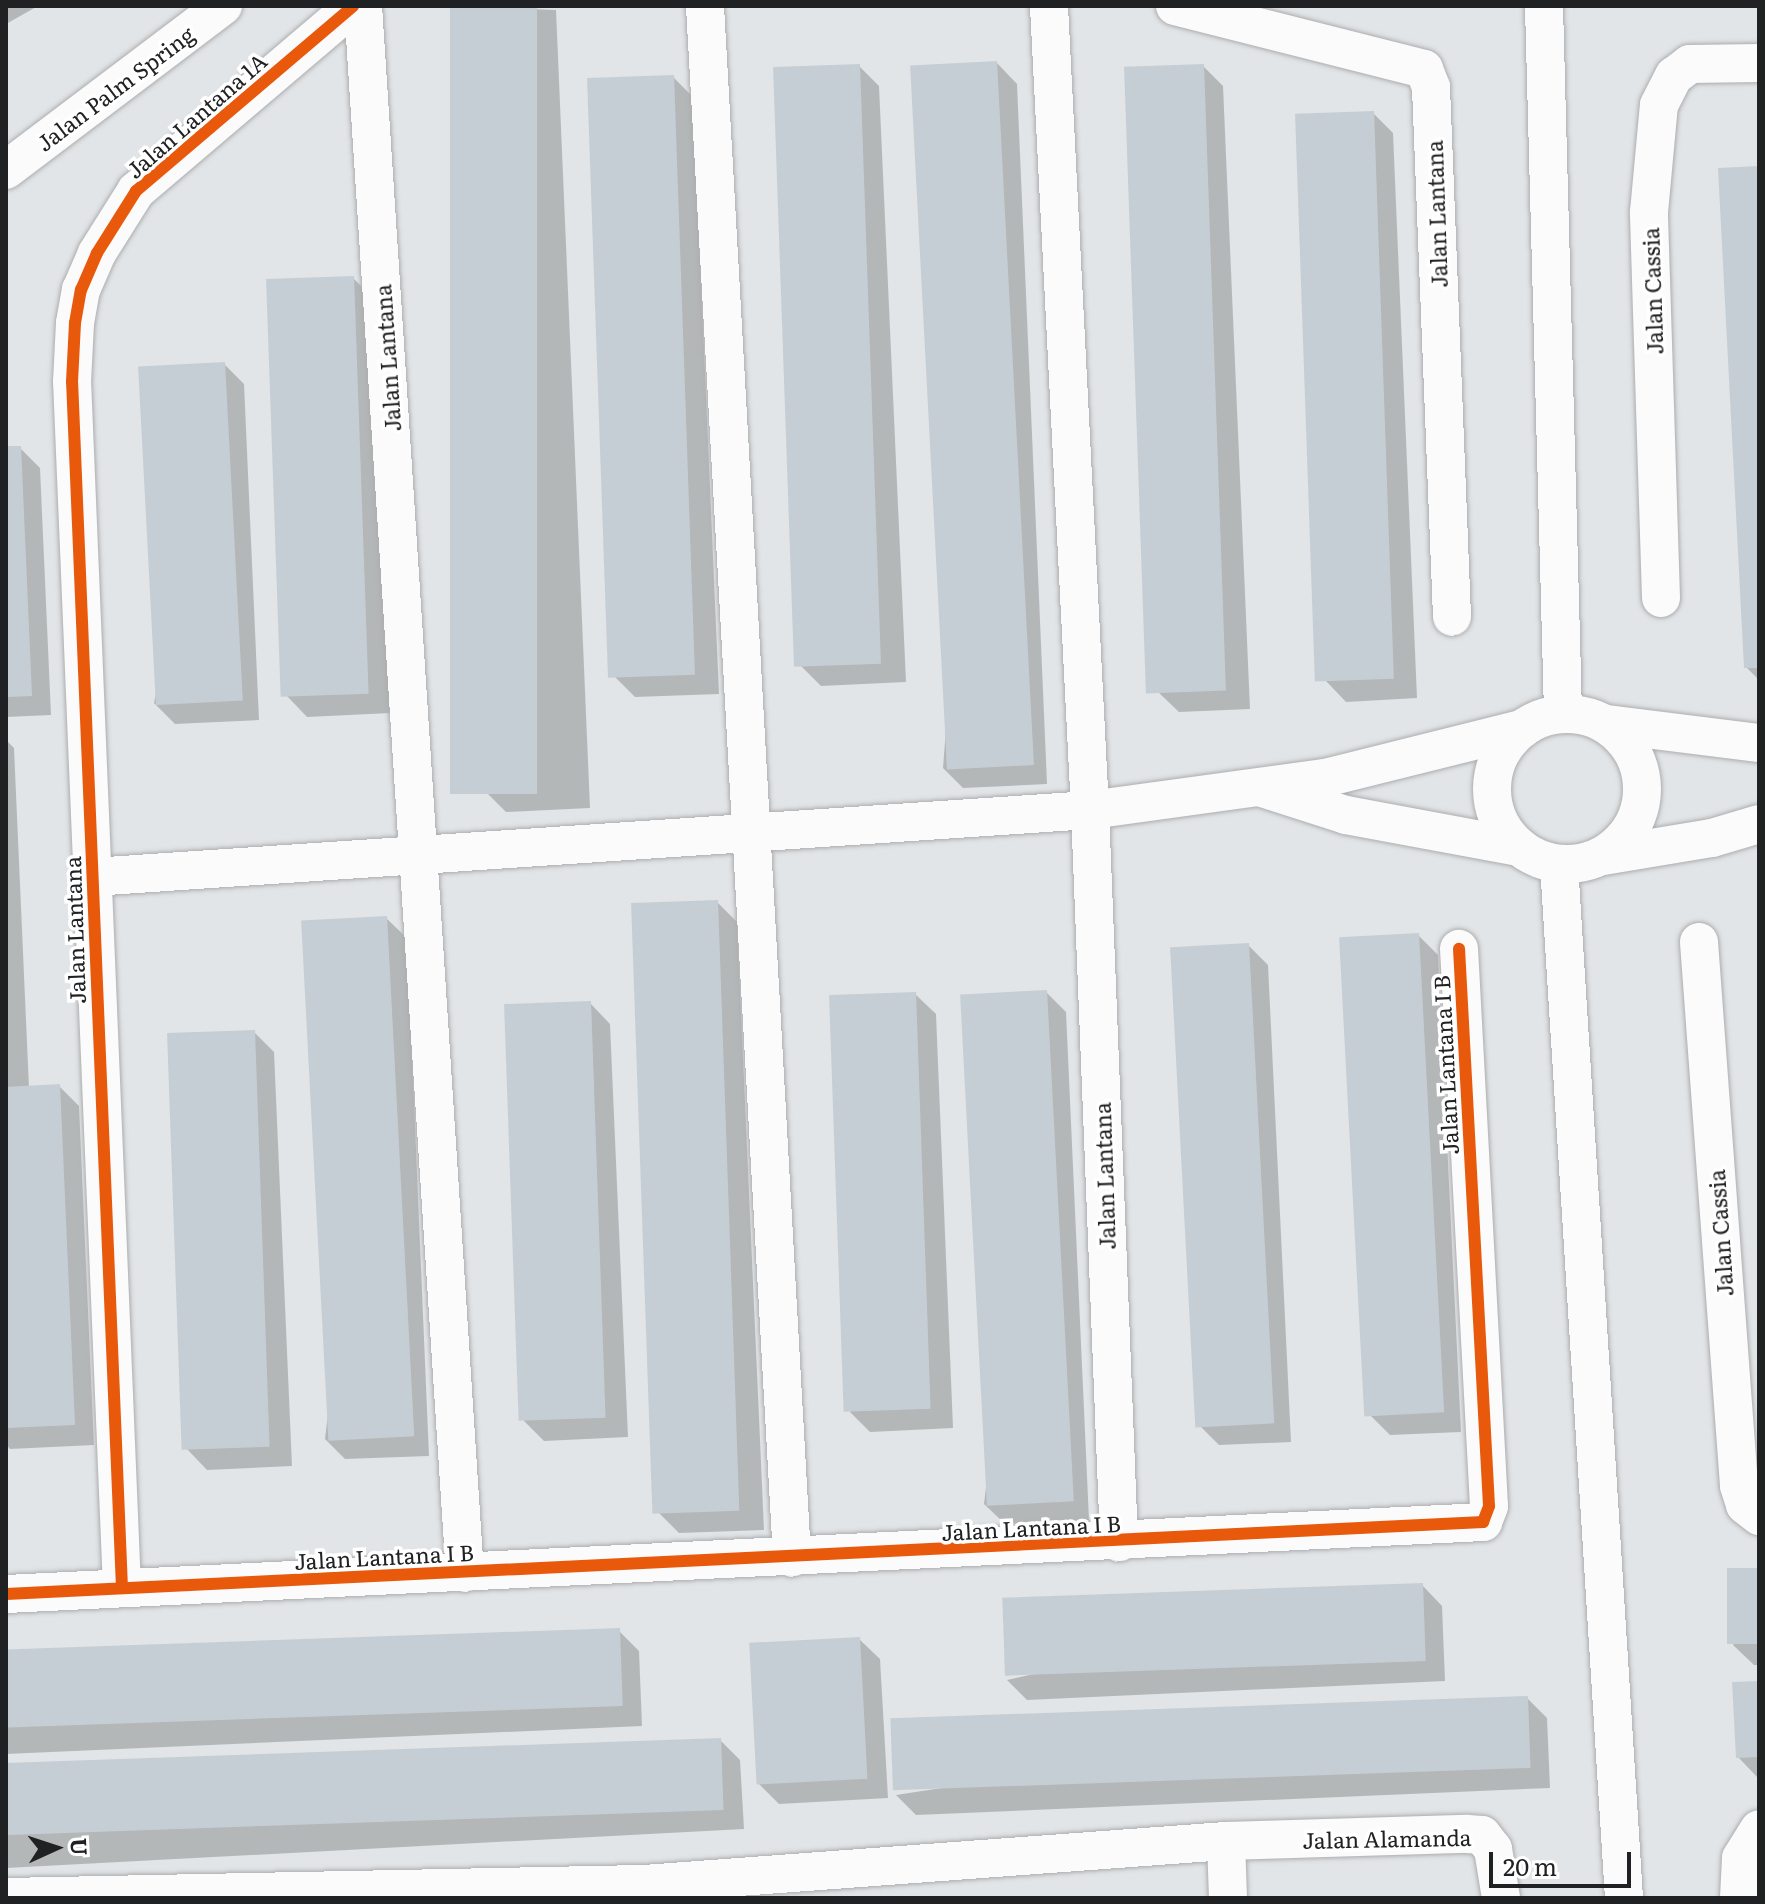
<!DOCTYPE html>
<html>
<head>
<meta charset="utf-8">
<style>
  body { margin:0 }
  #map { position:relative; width:1765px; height:1904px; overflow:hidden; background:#e2e5e7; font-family:Literata,serif }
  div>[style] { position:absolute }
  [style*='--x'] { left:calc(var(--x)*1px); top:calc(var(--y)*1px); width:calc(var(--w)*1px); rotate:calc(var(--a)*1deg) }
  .shadow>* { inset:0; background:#0003 }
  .building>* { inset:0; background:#c6ced5; transform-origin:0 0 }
  .roads { filter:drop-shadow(0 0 2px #acadaf) drop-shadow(0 0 2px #acadaf) }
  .minor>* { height:38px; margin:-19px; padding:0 19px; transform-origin:19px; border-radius:19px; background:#fbfbfb }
  .minor>.ring { margin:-19px; padding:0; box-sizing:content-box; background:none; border:38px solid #fbfbfb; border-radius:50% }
  .cycleway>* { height:12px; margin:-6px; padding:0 6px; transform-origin:6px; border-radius:6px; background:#e8590c }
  span { translate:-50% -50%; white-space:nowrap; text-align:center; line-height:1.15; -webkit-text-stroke:7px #fff; paint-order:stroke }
  .street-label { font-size:22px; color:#202122 }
  .frame { position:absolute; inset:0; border:8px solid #202122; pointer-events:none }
  .north { position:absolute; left:16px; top:1808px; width:80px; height:80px; -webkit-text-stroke:6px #fff; paint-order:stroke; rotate:87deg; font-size:22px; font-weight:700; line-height:32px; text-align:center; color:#202122 }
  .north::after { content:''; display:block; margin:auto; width:28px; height:36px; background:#202122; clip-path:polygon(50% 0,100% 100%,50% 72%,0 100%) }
  .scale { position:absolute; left:1489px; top:1852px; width:142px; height:36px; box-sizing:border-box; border:4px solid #202122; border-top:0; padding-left:10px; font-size:24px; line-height:28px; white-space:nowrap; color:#202122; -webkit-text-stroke:6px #fff; paint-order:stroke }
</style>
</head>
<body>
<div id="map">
  <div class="shadow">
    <div style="clip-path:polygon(6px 6px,38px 6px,6px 24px)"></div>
    <div style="clip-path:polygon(452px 6px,556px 10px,590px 808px,506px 812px,486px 792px)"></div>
    <div style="clip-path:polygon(997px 63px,1017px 84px,1047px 784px,963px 788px,943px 768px)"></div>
    <div style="clip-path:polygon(859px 66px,879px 86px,906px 682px,821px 686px,801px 666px)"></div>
    <div style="clip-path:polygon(1203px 66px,1223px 86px,1250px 709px,1179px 712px,1158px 692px)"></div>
    <div style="clip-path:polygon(673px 77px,693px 97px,719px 694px,635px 697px,615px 677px)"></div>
    <div style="clip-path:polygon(1373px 113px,1393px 133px,1417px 698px,1346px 702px,1326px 681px)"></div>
    <div style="clip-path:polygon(1759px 168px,1759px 680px,1746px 667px)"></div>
    <div style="clip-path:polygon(353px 278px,373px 298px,391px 713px,307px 717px,287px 696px)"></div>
    <div style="clip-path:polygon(224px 364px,244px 384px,259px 720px,175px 724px,154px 703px)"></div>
    <div style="clip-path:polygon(6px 448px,20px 448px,40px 468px,51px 715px,6px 717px)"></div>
    <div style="clip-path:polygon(6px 740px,14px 748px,29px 1088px,59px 1086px,79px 1106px,94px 1445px,10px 1449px,6px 1444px)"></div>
    <div style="clip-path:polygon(717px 902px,737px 922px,764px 1530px,679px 1533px,659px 1513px)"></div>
    <div style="clip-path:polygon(386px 918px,407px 938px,429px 1456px,345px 1459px,325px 1439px)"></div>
    <div style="clip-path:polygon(1418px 935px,1438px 955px,1461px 1432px,1390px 1435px,1369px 1414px)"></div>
    <div style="clip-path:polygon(1248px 945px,1268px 965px,1291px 1442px,1219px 1445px,1199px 1425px)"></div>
    <div style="clip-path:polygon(1046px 992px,1066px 1012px,1089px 1520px,1005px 1524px,984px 1504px)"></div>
    <div style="clip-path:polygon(915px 994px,936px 1014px,953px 1428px,870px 1432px,850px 1412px)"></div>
    <div style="clip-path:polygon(590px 1003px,610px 1024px,628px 1437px,544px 1441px,524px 1421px)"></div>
    <div style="clip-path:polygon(254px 1032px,274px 1052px,292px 1466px,207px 1470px,187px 1449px)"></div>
    <div style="clip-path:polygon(1759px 1570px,1759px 1665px,1754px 1665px,1733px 1645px)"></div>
    <div style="clip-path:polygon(1422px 1585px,1442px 1606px,1445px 1681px,1027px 1700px,1007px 1680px)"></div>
    <div style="clip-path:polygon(619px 1631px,639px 1651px,642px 1726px,6px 1754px,6px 1658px)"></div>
    <div style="clip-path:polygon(859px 1639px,880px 1659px,888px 1798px,779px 1804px,759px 1784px)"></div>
    <div style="clip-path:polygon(1759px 1683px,1759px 1778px,1758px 1778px,1738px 1757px)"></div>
    <div style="clip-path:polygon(1527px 1698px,1547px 1718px,1550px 1788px,916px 1815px,896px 1795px)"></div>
    <div style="clip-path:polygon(720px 1740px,740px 1760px,744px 1829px,6px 1868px,6px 1776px)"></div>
  </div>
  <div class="building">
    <div style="left:450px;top:6px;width:87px;height:788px"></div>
    <div style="left:997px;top:61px;width:705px;height:87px;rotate:87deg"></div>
    <div style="left:860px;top:64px;width:600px;height:87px;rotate:88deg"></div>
    <div style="left:1204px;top:64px;width:627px;height:80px;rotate:88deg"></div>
    <div style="left:674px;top:75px;width:600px;height:87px;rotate:88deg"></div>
    <div style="left:1374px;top:111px;width:568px;height:79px;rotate:88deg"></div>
    <div style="clip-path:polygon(1759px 166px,1759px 668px,1744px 668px,1718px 168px)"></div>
    <div style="left:354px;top:276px;width:418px;height:88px;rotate:88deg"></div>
    <div style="left:225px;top:362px;width:339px;height:87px;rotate:87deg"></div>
    <div style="clip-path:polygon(6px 446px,21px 446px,32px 696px,6px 697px)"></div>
    <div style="left:718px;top:900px;width:611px;height:87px;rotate:88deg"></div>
    <div style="left:387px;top:916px;width:521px;height:86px;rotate:87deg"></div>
    <div style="left:1419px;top:933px;width:480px;height:80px;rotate:87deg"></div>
    <div style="left:1249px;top:943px;width:481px;height:79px;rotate:87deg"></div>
    <div style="left:1047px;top:990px;width:512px;height:87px;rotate:87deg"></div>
    <div style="left:916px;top:992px;width:417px;height:87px;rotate:88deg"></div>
    <div style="left:591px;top:1001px;width:417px;height:87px;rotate:88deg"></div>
    <div style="left:255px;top:1030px;width:417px;height:88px;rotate:88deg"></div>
    <div style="clip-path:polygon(60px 1084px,75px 1425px,6px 1428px,6px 1087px)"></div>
    <div style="left:1759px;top:1568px;width:76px;height:32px;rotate:90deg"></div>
    <div style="left:1423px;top:1583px;width:78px;height:421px;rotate:88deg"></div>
    <div style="left:620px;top:1628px;width:78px;height:615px;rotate:88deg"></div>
    <div style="left:860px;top:1637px;width:142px;height:111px;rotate:87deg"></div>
    <div style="clip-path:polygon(1759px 1681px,1759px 1757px,1736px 1758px,1732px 1682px)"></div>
    <div style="left:1528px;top:1696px;width:72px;height:638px;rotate:88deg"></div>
    <div style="left:721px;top:1738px;width:72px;height:716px;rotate:88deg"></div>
  </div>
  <div class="roads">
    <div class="minor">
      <div style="--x:363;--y:6;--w:1570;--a:86.28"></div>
      <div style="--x:705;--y:6;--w:1554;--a:86.79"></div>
      <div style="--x:1049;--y:6;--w:805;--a:87.08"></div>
      <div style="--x:1090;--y:810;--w:733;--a:87.73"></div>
      <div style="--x:1175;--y:6;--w:257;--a:14.2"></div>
      <div style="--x:1424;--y:69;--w:19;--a:69"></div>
      <div style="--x:1431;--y:87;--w:530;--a:87.73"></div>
      <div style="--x:1544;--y:6;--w:708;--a:88.46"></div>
      <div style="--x:6;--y:170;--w:272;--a:-37.1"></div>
      <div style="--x:1661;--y:598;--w:386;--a:-91.8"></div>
      <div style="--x:1649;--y:212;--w:107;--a:-84.7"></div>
      <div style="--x:1659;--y:105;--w:33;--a:-63"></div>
      <div style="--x:1674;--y:76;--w:20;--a:-37"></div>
      <div style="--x:1690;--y:64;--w:69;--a:-0.8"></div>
      <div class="ring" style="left:1492px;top:714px;width:112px;height:112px"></div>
      <div style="--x:1606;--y:724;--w:154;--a:7.1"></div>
      <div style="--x:1265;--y:789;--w:85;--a:17.8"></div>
      <div style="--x:1346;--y:815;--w:176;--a:10.5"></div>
      <div style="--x:1603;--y:856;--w:110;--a:-9.4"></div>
      <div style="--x:1712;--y:838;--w:49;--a:-16.6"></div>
      <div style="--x:1559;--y:865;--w:1035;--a:86.4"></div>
      <div style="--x:92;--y:877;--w:1000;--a:-3.84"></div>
      <div style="--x:1090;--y:810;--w:237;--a:-7.8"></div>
      <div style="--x:1325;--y:778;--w:203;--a:-14"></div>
      <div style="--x:1699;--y:942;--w:545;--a:85.79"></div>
      <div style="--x:1739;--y:1486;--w:20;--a:72"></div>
      <div style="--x:1745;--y:1505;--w:18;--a:38"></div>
      <div style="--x:122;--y:1588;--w:1207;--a:-92.37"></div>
      <div style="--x:72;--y:382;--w:59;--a:-87.1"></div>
      <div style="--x:75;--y:323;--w:34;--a:-80"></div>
      <div style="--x:81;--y:290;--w:40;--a:-66.6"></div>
      <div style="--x:97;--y:253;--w:73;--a:-57.8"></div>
      <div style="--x:136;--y:191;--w:285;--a:-40.4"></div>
      <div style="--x:6;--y:1594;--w:1479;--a:-2.79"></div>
      <div style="--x:1483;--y:1522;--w:17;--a:-69"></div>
      <div style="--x:1489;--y:1506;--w:558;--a:-93.08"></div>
      <div style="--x:1226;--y:1841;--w:57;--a:88"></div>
      <div style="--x:6;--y:1897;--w:638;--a:-1.17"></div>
      <div style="--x:644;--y:1884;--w:584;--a:-4.23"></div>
      <div style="--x:1226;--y:1841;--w:241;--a:-1.7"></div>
      <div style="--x:1467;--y:1834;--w:15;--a:4"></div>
      <div style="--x:1482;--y:1835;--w:18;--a:52"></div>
      <div style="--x:1493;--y:1849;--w:50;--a:80.7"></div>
      <div style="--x:1739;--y:1898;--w:40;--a:-87.1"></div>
      <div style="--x:1741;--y:1858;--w:34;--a:-58"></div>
    </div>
  </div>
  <div class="cycleway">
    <div style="--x:122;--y:1588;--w:1207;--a:-92.37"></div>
    <div style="--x:72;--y:382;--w:59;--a:-87.1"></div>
    <div style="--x:75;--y:323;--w:34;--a:-80"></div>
    <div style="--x:81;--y:290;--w:40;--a:-66.6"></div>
    <div style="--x:97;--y:253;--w:73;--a:-57.8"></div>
    <div style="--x:136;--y:191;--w:285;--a:-40.4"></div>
    <div style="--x:6;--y:1594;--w:1479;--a:-2.79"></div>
    <div style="--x:1483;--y:1522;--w:17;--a:-69"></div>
    <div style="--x:1489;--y:1506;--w:558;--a:-93.08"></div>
  </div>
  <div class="street-label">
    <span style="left:115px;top:88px;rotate:-37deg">Jalan Palm Spring</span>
    <span style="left:196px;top:115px;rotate:-41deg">Jalan Lantana 1A</span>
    <span style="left:1436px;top:214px;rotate:-92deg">Jalan Lantana</span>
    <span style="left:1652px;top:291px;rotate:-92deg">Jalan Cassia</span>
    <span style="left:387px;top:358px;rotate:-94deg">Jalan Lantana</span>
    <span style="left:74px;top:930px;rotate:-92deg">Jalan Lantana</span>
    <span style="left:1445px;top:1065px;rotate:-93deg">Jalan Lantana I B</span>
    <span style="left:1104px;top:1176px;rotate:-92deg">Jalan Lantana</span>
    <span style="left:1720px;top:1233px;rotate:-94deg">Jalan Cassia</span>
    <span style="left:1031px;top:1527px;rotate:-3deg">Jalan Lantana I B</span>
    <span style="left:384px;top:1556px;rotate:-3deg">Jalan Lantana I B</span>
    <span style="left:1387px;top:1838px;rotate:-1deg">Jalan Alamanda</span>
  </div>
  <div class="frame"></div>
  <div class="north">U</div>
  <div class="scale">20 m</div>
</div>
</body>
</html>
